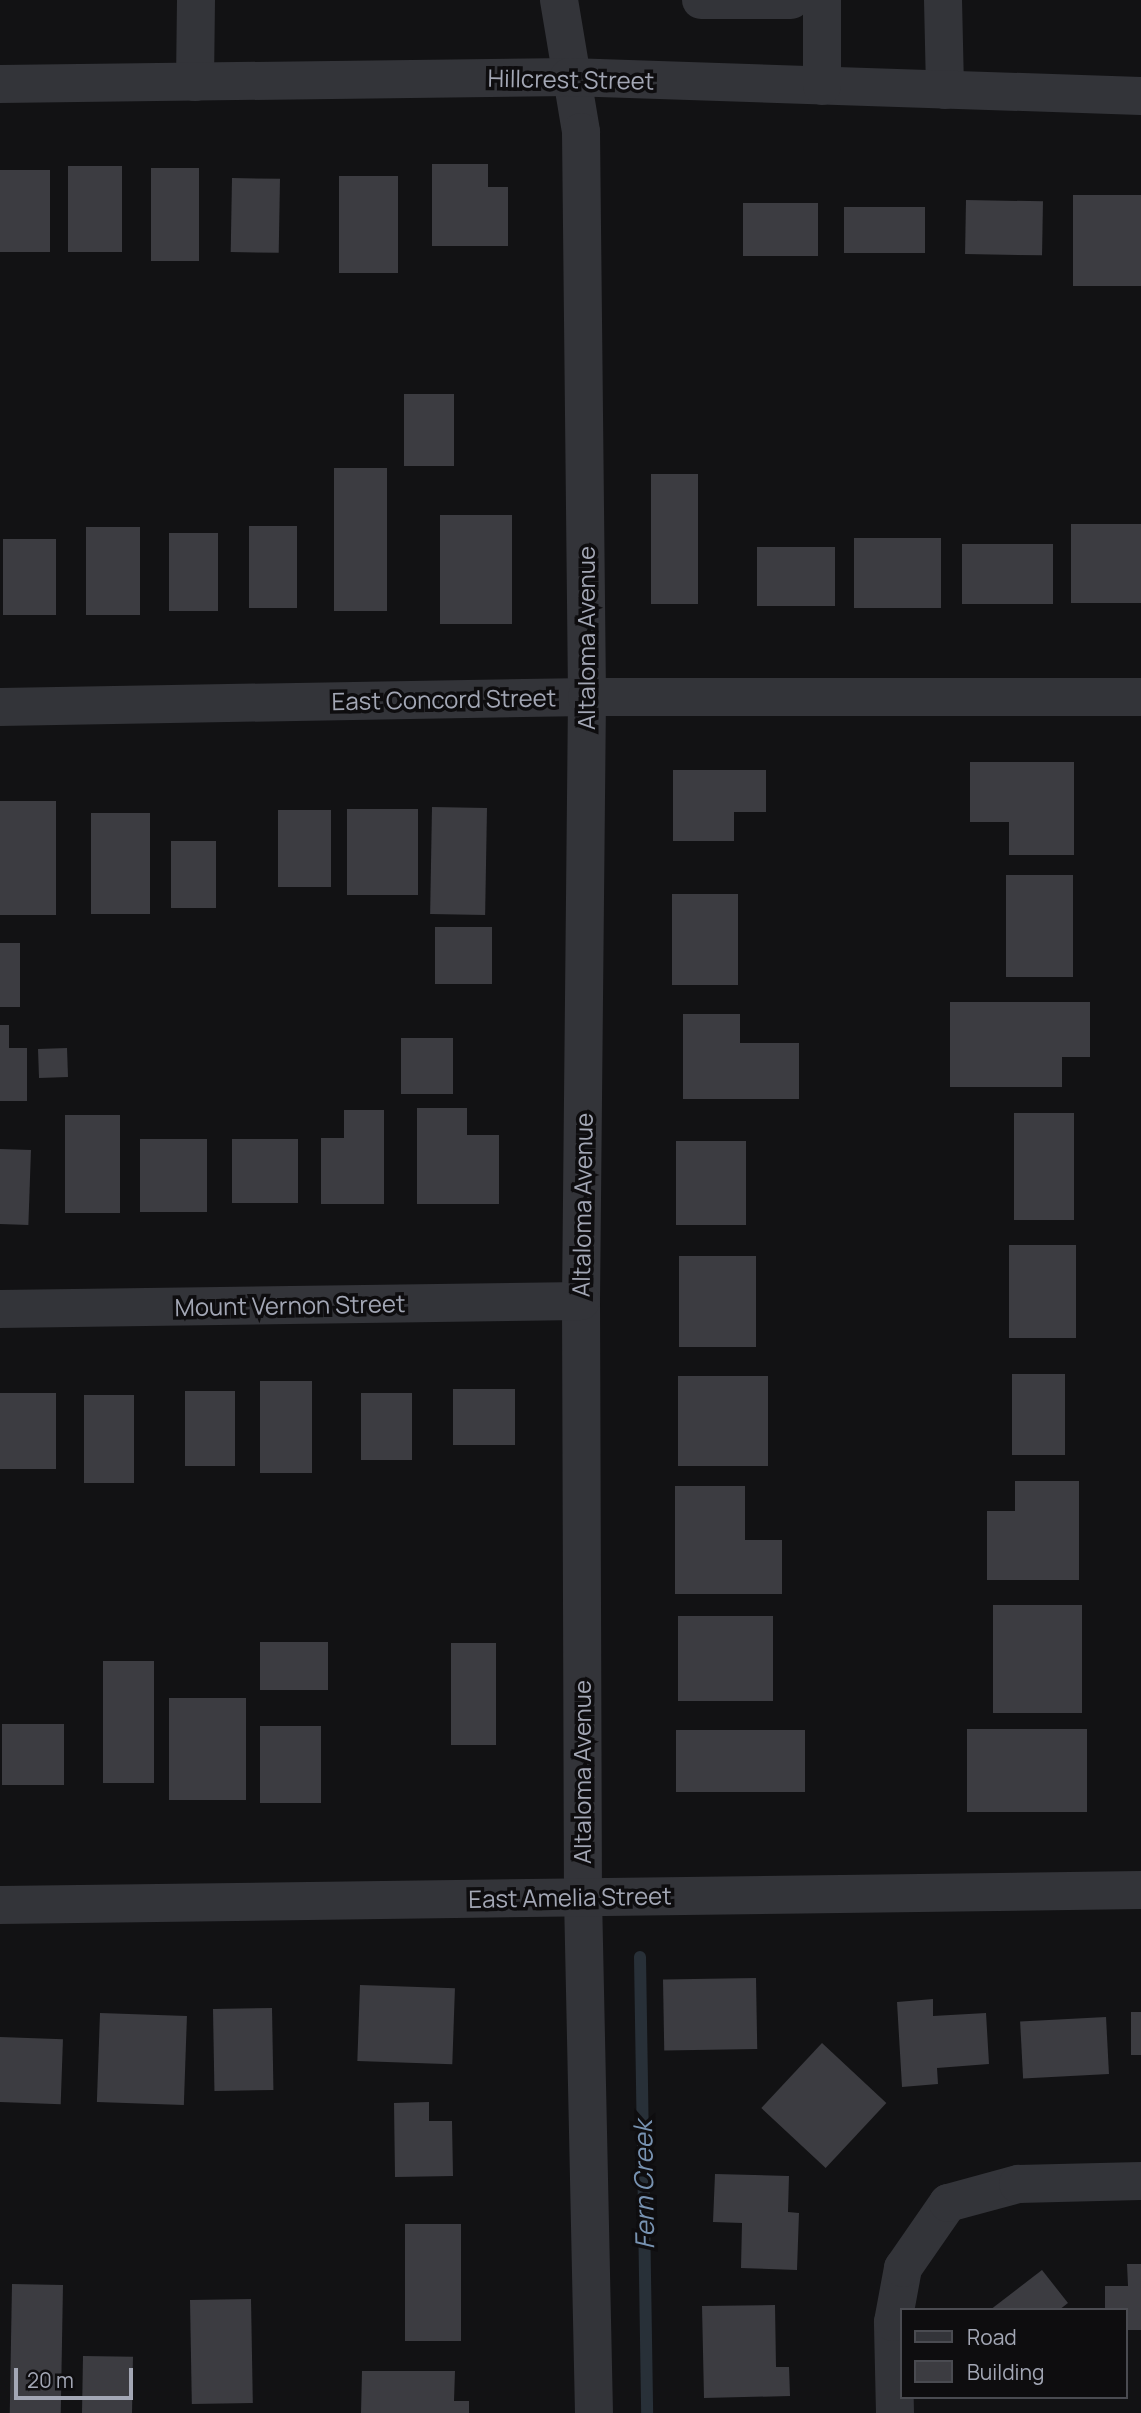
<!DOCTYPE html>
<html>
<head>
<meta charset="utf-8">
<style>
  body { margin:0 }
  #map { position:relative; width:1141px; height:2413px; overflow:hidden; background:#121214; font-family:Manrope,sans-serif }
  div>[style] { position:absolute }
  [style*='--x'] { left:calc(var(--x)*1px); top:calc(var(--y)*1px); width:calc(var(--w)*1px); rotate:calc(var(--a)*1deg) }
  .stream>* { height:12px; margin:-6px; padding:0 6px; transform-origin:6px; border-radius:6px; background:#283038 }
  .building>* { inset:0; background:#3c3c41; transform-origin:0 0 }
  .minor>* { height:38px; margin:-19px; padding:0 19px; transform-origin:19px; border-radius:19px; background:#333439 }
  span { translate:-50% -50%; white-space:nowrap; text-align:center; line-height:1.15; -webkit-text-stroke:7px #0e0d0f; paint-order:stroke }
  .street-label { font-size:24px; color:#a3a7b5 }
  .water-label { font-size:26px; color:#7893b2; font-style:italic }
  .legend { position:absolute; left:900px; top:2308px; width:228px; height:91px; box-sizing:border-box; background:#0e0d0f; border:2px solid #4a4b51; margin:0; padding:9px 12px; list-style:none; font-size:21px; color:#a3a7b5 }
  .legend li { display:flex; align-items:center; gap:14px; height:35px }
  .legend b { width:35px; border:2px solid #4a4b51 }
  .scale { position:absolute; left:14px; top:2368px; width:119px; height:32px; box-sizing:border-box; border:4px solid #a3a7b5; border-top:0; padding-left:9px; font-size:21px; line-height:24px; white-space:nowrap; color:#a3a7b5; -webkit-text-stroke:5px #0e0d0f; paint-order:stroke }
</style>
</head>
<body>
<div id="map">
  <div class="stream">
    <div style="--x:640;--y:1957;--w:456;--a:89.1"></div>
  </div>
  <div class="building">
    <div style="clip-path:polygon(432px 164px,488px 164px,488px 187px,508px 187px,508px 246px,432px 246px)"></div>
    <div style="left:122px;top:166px;width:86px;height:54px;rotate:90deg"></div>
    <div style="left:151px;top:168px;width:48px;height:93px"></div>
    <div style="left:0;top:170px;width:50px;height:82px"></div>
    <div style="left:339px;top:176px;width:59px;height:97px"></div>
    <div style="left:232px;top:178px;width:48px;height:74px;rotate:1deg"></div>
    <div style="left:1073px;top:195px;width:68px;height:91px"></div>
    <div style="left:966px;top:200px;width:77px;height:54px;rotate:1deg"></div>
    <div style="left:743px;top:203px;width:75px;height:53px"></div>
    <div style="left:844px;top:207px;width:81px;height:46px"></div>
    <div style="left:404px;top:394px;width:50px;height:72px"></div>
    <div style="left:334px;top:468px;width:53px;height:143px"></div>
    <div style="left:651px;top:474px;width:47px;height:130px"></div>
    <div style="left:440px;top:515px;width:72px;height:109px"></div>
    <div style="left:1071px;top:524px;width:70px;height:79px"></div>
    <div style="left:249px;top:526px;width:48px;height:82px"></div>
    <div style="left:86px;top:527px;width:54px;height:88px"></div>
    <div style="left:169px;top:533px;width:49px;height:78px"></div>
    <div style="left:854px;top:538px;width:87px;height:70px"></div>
    <div style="left:3px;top:539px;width:53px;height:76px"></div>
    <div style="left:962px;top:544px;width:91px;height:60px"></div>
    <div style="left:757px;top:547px;width:78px;height:59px"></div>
    <div style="clip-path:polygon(970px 762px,1074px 762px,1074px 855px,1009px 855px,1009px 822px,970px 822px)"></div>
    <div style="clip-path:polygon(673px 770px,766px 770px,766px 812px,734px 812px,734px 841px,673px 841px)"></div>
    <div style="left:0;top:801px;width:56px;height:114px"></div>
    <div style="left:432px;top:807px;width:55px;height:107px;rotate:1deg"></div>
    <div style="left:347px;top:809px;width:71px;height:86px"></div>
    <div style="left:278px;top:810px;width:53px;height:77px"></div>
    <div style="left:91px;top:813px;width:59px;height:101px"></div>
    <div style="left:171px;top:841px;width:45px;height:67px"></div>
    <div style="left:1006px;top:875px;width:67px;height:102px"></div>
    <div style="left:672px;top:894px;width:66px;height:91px"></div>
    <div style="left:435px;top:927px;width:57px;height:57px"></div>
    <div style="left:0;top:943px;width:20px;height:64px"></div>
    <div style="clip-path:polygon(950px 1002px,1090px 1002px,1090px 1057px,1062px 1057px,1062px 1087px,950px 1087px)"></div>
    <div style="clip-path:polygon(683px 1014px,740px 1014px,740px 1043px,799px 1043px,799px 1099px,683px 1099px)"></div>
    <div style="clip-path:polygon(0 1025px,9px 1025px,9px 1048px,27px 1048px,27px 1101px,0 1101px)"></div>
    <div style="left:401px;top:1038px;width:52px;height:56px"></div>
    <div style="left:67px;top:1048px;width:29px;height:29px;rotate:88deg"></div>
    <div style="clip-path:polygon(417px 1108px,467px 1108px,467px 1135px,499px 1135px,499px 1204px,417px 1204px)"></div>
    <div style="clip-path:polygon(344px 1110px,384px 1110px,384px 1204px,321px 1204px,321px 1138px,344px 1138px)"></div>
    <div style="left:1014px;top:1113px;width:60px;height:107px"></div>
    <div style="left:65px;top:1115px;width:55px;height:98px"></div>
    <div style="left:140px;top:1139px;width:67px;height:73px"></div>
    <div style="left:232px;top:1139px;width:66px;height:64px"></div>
    <div style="left:676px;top:1141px;width:70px;height:84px"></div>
    <div style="left:0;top:1149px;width:31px;height:75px;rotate:2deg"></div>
    <div style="left:1009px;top:1245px;width:67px;height:93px"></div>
    <div style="left:679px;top:1256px;width:77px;height:91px"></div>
    <div style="left:1012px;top:1374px;width:53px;height:81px"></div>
    <div style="left:678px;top:1376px;width:90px;height:90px"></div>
    <div style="left:260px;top:1381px;width:52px;height:92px"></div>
    <div style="left:453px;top:1389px;width:62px;height:56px"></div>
    <div style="left:185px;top:1391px;width:50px;height:75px"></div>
    <div style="left:0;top:1393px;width:56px;height:76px"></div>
    <div style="left:361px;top:1393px;width:51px;height:67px"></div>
    <div style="left:84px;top:1395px;width:50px;height:88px"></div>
    <div style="clip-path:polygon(1015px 1481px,1079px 1481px,1079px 1580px,987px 1580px,987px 1511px,1015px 1511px)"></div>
    <div style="clip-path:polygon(675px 1486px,745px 1486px,745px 1540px,782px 1540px,782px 1594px,675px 1594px)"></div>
    <div style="left:993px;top:1605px;width:89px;height:108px"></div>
    <div style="left:678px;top:1616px;width:95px;height:85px"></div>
    <div style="left:260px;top:1642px;width:68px;height:48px"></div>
    <div style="left:451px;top:1643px;width:45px;height:102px"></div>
    <div style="left:103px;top:1661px;width:51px;height:122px"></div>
    <div style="left:169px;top:1698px;width:77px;height:102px"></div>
    <div style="left:2px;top:1724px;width:62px;height:61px"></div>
    <div style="left:260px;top:1726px;width:61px;height:77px"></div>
    <div style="left:967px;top:1729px;width:120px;height:83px"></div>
    <div style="left:676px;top:1730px;width:129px;height:62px"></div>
    <div style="left:756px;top:1978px;width:71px;height:93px;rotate:89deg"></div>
    <div style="left:360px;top:1985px;width:95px;height:76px;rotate:2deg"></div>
    <div style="clip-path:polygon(933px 1999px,933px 2016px,986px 2013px,989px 2064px,937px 2068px,938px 2084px,902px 2087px,897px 2002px)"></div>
    <div style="left:272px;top:2008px;width:82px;height:59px;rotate:89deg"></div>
    <div style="left:1131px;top:2012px;width:10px;height:43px"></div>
    <div style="left:100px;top:2013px;width:87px;height:89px;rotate:2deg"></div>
    <div style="left:1106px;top:2017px;width:57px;height:86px;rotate:87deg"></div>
    <div style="left:0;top:2037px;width:63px;height:65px;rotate:2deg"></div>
    <div style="left:822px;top:2043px;width:88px;height:89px;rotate:43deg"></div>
    <div style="clip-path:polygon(429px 2102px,429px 2121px,452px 2121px,453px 2176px,395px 2177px,394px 2103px)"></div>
    <div style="clip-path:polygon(715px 2174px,789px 2176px,788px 2212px,799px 2213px,797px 2270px,741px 2268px,742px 2223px,713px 2222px)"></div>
    <div style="left:405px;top:2224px;width:56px;height:117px"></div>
    <div style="clip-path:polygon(1127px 2264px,1141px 2264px,1141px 2330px,1125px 2330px,1125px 2310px,1105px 2310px,1105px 2286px,1128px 2286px)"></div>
    <div style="clip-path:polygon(1042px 2270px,1068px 2303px,1059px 2310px,990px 2310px)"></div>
    <div style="left:12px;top:2284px;width:51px;height:129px;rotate:1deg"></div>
    <div style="left:251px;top:2299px;width:104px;height:61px;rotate:89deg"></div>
    <div style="clip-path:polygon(775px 2305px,776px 2367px,789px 2367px,790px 2396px,704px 2398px,702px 2306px)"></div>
    <div style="left:83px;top:2356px;width:50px;height:57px;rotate:1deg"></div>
    <div style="clip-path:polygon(362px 2371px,455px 2371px,454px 2401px,469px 2401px,469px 2413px,361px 2413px)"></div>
  </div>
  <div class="minor">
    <div style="--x:559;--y:0;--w:134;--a:80.5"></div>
    <div style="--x:581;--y:132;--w:565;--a:89.39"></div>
    <div style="--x:587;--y:697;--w:604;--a:90.57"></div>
    <div style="--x:581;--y:1301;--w:596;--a:89.81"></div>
    <div style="--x:583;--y:1897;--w:516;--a:88.78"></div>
    <div style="--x:701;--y:0;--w:90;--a:0"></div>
    <div style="--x:943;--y:0;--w:90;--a:88.7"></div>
    <div style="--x:195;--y:82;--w:82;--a:-89.3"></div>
    <div style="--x:0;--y:84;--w:569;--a:-0.7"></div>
    <div style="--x:569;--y:77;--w:572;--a:1.9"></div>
    <div style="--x:822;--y:86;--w:86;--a:-90"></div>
    <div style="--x:0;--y:707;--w:587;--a:-0.98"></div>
    <div style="--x:587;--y:697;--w:554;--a:0"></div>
    <div style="--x:0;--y:1309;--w:581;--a:-0.79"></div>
    <div style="--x:0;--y:1905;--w:1141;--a:-0.75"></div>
    <div style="--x:895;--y:2413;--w:91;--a:-91.3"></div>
    <div style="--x:893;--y:2322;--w:55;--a:-79.5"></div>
    <div style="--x:903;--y:2268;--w:79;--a:-55.3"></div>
    <div style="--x:948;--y:2203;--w:73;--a:-15.2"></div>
    <div style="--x:1018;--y:2184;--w:123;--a:-1.4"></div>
  </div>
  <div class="street-label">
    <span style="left:571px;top:79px;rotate:1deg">Hillcrest Street</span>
    <span style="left:586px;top:638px;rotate:-90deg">Altaloma Avenue</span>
    <span style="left:444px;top:699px;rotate:-1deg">East Concord Street</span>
    <span style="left:582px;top:1205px;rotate:-89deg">Altaloma Avenue</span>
    <span style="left:290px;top:1305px;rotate:-1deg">Mount Vernon Street</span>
    <span style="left:582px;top:1772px;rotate:-90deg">Altaloma Avenue</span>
    <span style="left:570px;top:1897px;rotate:-1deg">East Amelia Street</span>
  </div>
  <div class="water-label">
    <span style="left:644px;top:2185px;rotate:-91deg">Fern Creek</span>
  </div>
  <ul class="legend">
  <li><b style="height:9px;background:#333439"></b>Road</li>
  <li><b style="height:19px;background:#3c3c41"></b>Building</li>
  </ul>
  <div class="scale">20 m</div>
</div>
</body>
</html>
